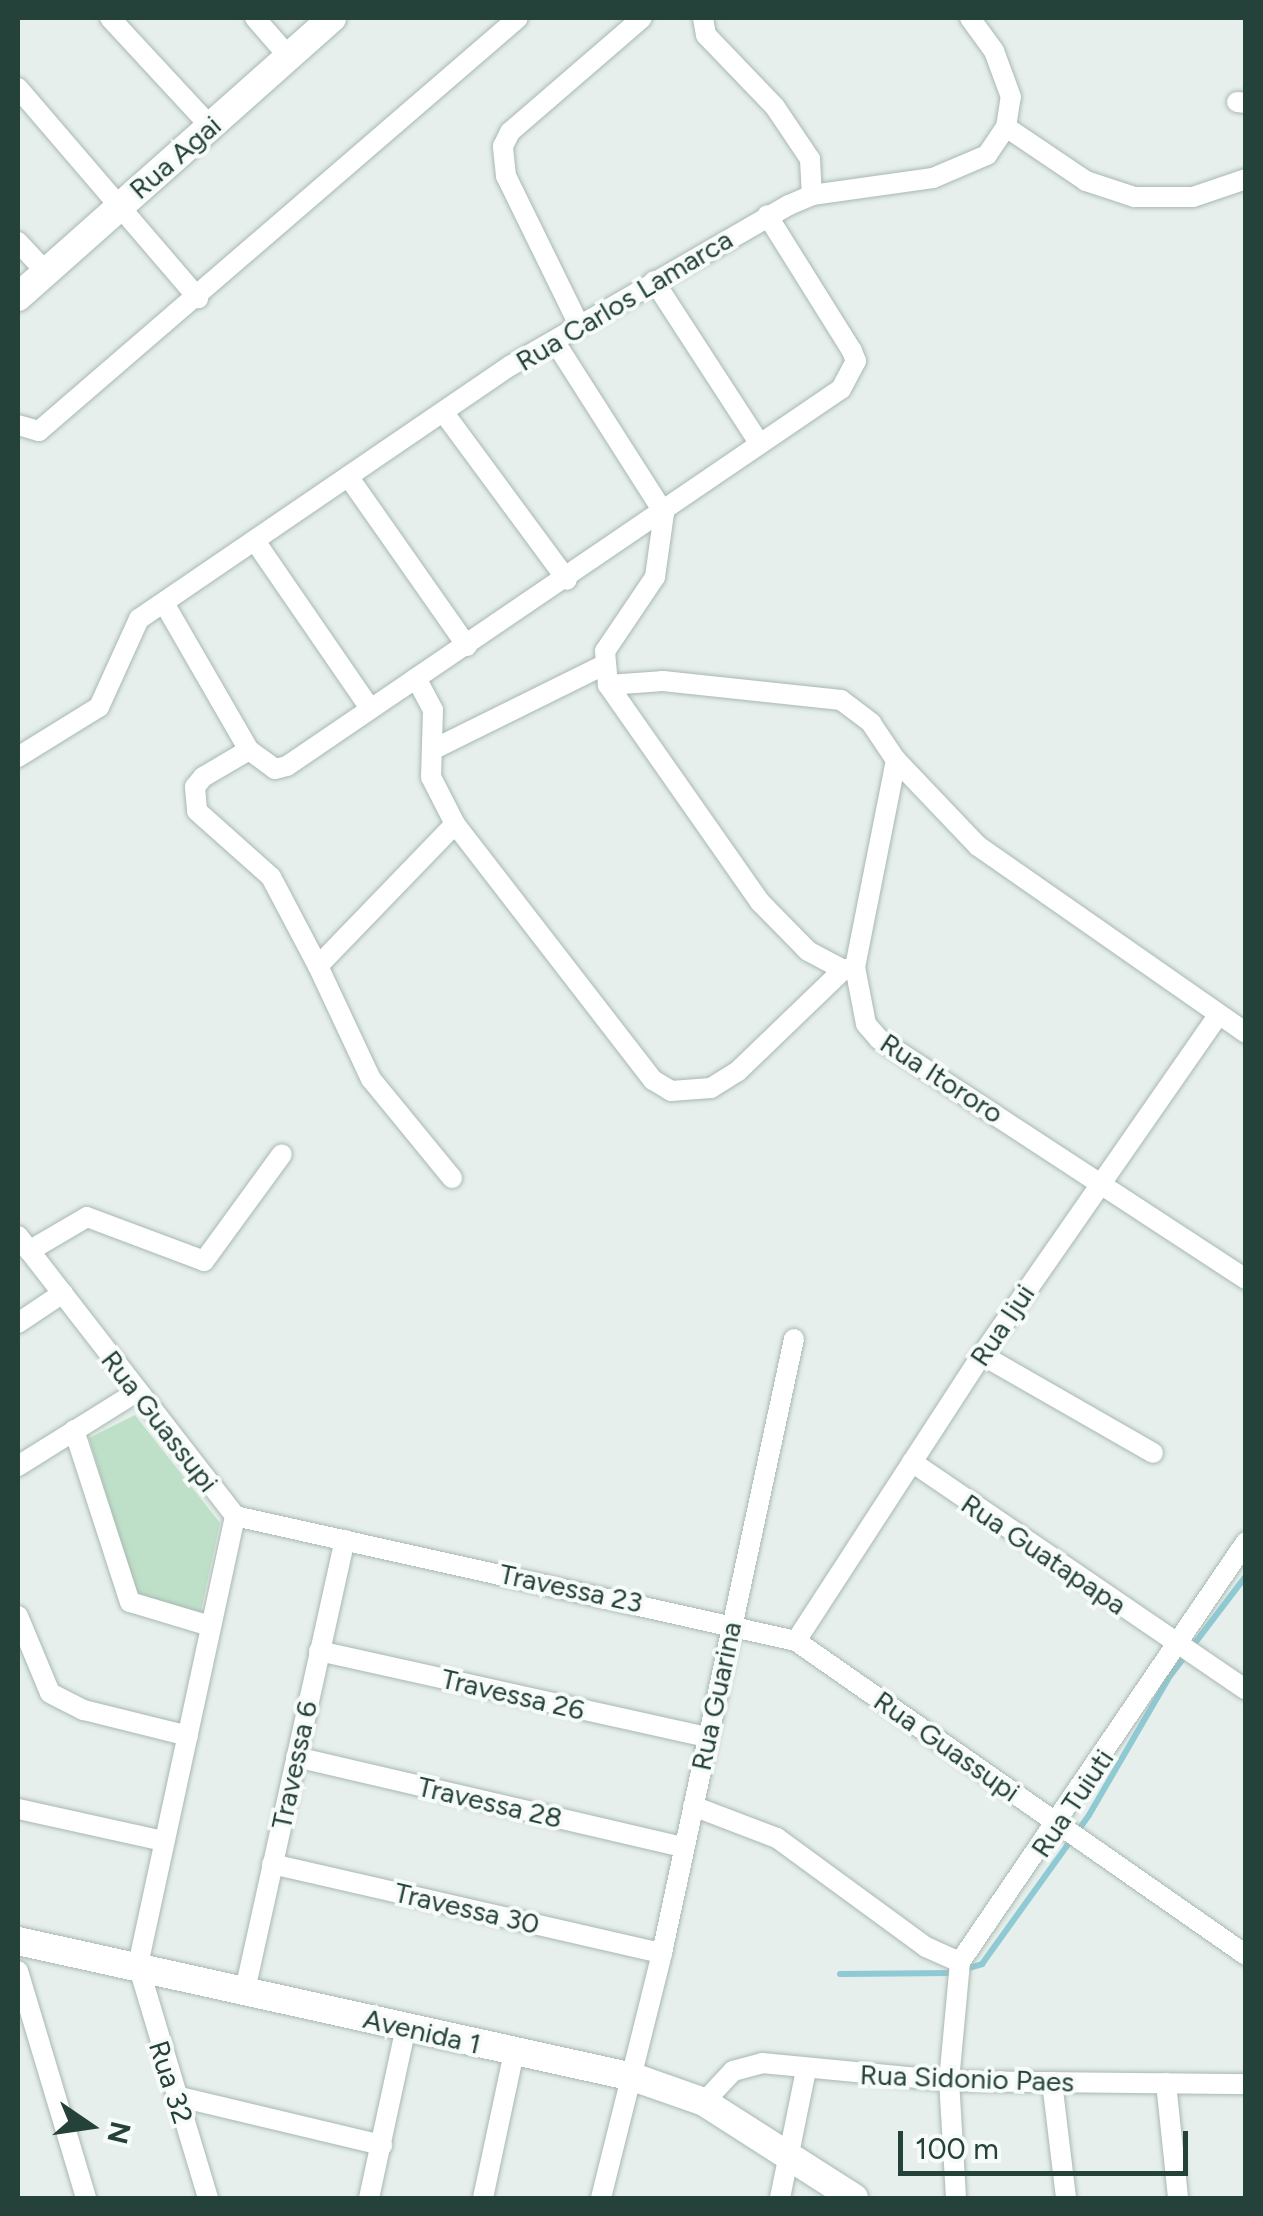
<!DOCTYPE html>
<html>
<head>
<meta charset="utf-8">
<style>
  body { margin:0 }
  #map { position:relative; width:1263px; height:2216px; overflow:hidden; background:#e6efeb; font-family:Figtree,sans-serif }
  div>[style] { position:absolute }
  [style*='--x'] { left:calc(var(--x)*1px); top:calc(var(--y)*1px); width:calc(var(--w)*1px); rotate:calc(var(--a)*1deg) }
  .green>* { inset:0; background:#bfe0c8 }
  .stream>* { height:6px; margin:-3px; padding:0 3px; transform-origin:3px; border-radius:3px; background:#8ec9d4 }
  .roads { filter:drop-shadow(0 0 2px #a8b8b2) drop-shadow(0 0 2px #a8b8b2) }
  .minor>* { height:20px; margin:-10px; padding:0 10px; transform-origin:10px; border-radius:10px; background:#fff }
  .tertiary>* { height:28px; margin:-14px; padding:0 14px; transform-origin:14px; border-radius:14px; background:#fff }
  span { translate:-50% -50%; white-space:nowrap; text-align:center; line-height:1.15; -webkit-text-stroke:8px #f7fbf9; paint-order:stroke }
  .street-label { font-size:28px; color:#24423a }
  .frame { position:absolute; inset:0; border:20px solid #24423a; pointer-events:none }
  .north { position:absolute; left:40px; top:2076px; width:100px; height:100px; -webkit-text-stroke:8px #f7fbf9; paint-order:stroke; rotate:103deg; font-size:28px; font-weight:700; line-height:40px; text-align:center; color:#24423a }
  .north::after { content:''; display:block; margin:auto; width:35px; height:45px; background:#24423a; clip-path:polygon(50% 0,100% 100%,50% 72%,0 100%) }
  .scale { position:absolute; left:898px; top:2131px; width:290px; height:45px; box-sizing:border-box; border:5px solid #24423a; border-top:0; padding-left:12px; font-size:30px; line-height:35px; white-space:nowrap; color:#24423a; -webkit-text-stroke:8px #f7fbf9; paint-order:stroke }
</style>
</head>
<body>
<div id="map">
  <div class="green">
    <div style="clip-path:polygon(135px 1415px,220px 1523px,200px 1615px,137px 1596px,89px 1438px)"></div>
  </div>
  <div class="stream">
    <div style="--x:965;--y:1969;--w:18;--a:-16"></div>
    <div style="--x:982;--y:1964;--w:183;--a:-54.3"></div>
    <div style="--x:1089;--y:1815;--w:161;--a:-59.8"></div>
    <div style="--x:1170;--y:1676;--w:126;--a:-52.8"></div>
    <div style="--x:840;--y:1974;--w:113;--a:-0.5"></div>
  </div>
  <div class="roads">
    <div class="minor">
      <div style="--x:110;--y:18;--w:147;--a:47.2"></div>
      <div style="--x:255;--y:18;--w:52;--a:48.9"></div>
      <div style="--x:703;--y:18;--w:17;--a:80"></div>
      <div style="--x:706;--y:35;--w:100;--a:46.2"></div>
      <div style="--x:775;--y:107;--w:63;--a:56.1"></div>
      <div style="--x:810;--y:159;--w:36;--a:87"></div>
      <div style="--x:18;--y:88;--w:277;--a:49.4"></div>
      <div style="--x:1237;--y:102;--w:9;--a:6"></div>
      <div style="--x:1006;--y:127;--w:97;--a:34"></div>
      <div style="--x:1086;--y:181;--w:51;--a:18.4"></div>
      <div style="--x:1134;--y:197;--w:59;--a:0"></div>
      <div style="--x:1193;--y:197;--w:56;--a:-18.8"></div>
      <div style="--x:18;--y:242;--w:41;--a:47"></div>
      <div style="--x:654;--y:281;--w:194;--a:57"></div>
      <div style="--x:579;--y:325;--w:166;--a:-116.1"></div>
      <div style="--x:506;--y:176;--w:30;--a:-96"></div>
      <div style="--x:503;--y:146;--w:16;--a:-63"></div>
      <div style="--x:510;--y:132;--w:174;--a:-40.8"></div>
      <div style="--x:555;--y:342;--w:203;--a:57.5"></div>
      <div style="--x:664;--y:513;--w:65;--a:98"></div>
      <div style="--x:655;--y:577;--w:89;--a:124"></div>
      <div style="--x:605;--y:651;--w:34;--a:85"></div>
      <div style="--x:608;--y:685;--w:265;--a:55"></div>
      <div style="--x:760;--y:902;--w:69;--a:45.6"></div>
      <div style="--x:808;--y:951;--w:40;--a:28"></div>
      <div style="--x:444;--y:413;--w:207;--a:53.6"></div>
      <div style="--x:18;--y:425;--w:22;--a:16"></div>
      <div style="--x:39;--y:431;--w:632;--a:-40.77"></div>
      <div style="--x:350;--y:479;--w:204;--a:55"></div>
      <div style="--x:255;--y:541;--w:201;--a:55.5"></div>
      <div style="--x:164;--y:603;--w:170;--a:60"></div>
      <div style="--x:249;--y:750;--w:32;--a:36"></div>
      <div style="--x:275;--y:769;--w:12;--a:-14"></div>
      <div style="--x:287;--y:766;--w:670;--a:-34.24"></div>
      <div style="--x:841;--y:389;--w:32;--a:-62"></div>
      <div style="--x:856;--y:361;--w:11;--a:-112"></div>
      <div style="--x:852;--y:351;--w:160;--a:-122"></div>
      <div style="--x:416;--y:678;--w:36;--a:62"></div>
      <div style="--x:433;--y:710;--w:67;--a:91.7"></div>
      <div style="--x:431;--y:777;--w:53;--a:62.9"></div>
      <div style="--x:608;--y:685;--w:55;--a:-4.2"></div>
      <div style="--x:663;--y:681;--w:179;--a:6.1"></div>
      <div style="--x:841;--y:700;--w:38;--a:37"></div>
      <div style="--x:871;--y:723;--w:45;--a:56"></div>
      <div style="--x:896;--y:760;--w:119;--a:46.4"></div>
      <div style="--x:978;--y:846;--w:327;--a:34.9"></div>
      <div style="--x:249;--y:750;--w:53;--a:149.6"></div>
      <div style="--x:203;--y:777;--w:13;--a:129"></div>
      <div style="--x:195;--y:787;--w:24;--a:85"></div>
      <div style="--x:197;--y:811;--w:99;--a:41.7"></div>
      <div style="--x:271;--y:877;--w:101;--a:62.2"></div>
      <div style="--x:318;--y:966;--w:197;--a:-46"></div>
      <div style="--x:455;--y:824;--w:324;--a:52.3"></div>
      <div style="--x:653;--y:1080;--w:21;--a:31"></div>
      <div style="--x:671;--y:1091;--w:40;--a:-4.3"></div>
      <div style="--x:711;--y:1088;--w:31;--a:-32"></div>
      <div style="--x:737;--y:1072;--w:147;--a:-43.9"></div>
      <div style="--x:843;--y:970;--w:12;--a:-14"></div>
      <div style="--x:432;--y:750;--w:190;--a:-26.3"></div>
      <div style="--x:18;--y:757;--w:95;--a:-31.7"></div>
      <div style="--x:99;--y:707;--w:97;--a:-65.6"></div>
      <div style="--x:139;--y:619;--w:449;--a:-34.3"></div>
      <div style="--x:510;--y:366;--w:322;--a:-30"></div>
      <div style="--x:789;--y:205;--w:25;--a:-23"></div>
      <div style="--x:812;--y:195;--w:122;--a:-8"></div>
      <div style="--x:933;--y:178;--w:59;--a:-23.1"></div>
      <div style="--x:987;--y:155;--w:34;--a:-56"></div>
      <div style="--x:1006;--y:127;--w:30;--a:-81"></div>
      <div style="--x:1011;--y:97;--w:49;--a:-110.3"></div>
      <div style="--x:994;--y:51;--w:41;--a:-126"></div>
      <div style="--x:896;--y:760;--w:211;--a:101.2"></div>
      <div style="--x:855;--y:967;--w:58;--a:79.1"></div>
      <div style="--x:866;--y:1024;--w:20;--a:49"></div>
      <div style="--x:879;--y:1039;--w:439;--a:33.2"></div>
      <div style="--x:318;--y:966;--w:125;--a:64.9"></div>
      <div style="--x:371;--y:1079;--w:128;--a:50.7"></div>
      <div style="--x:18;--y:1236;--w:354;--a:52.2"></div>
      <div style="--x:235;--y:1516;--w:575;--a:12.56"></div>
      <div style="--x:796;--y:1641;--w:549;--a:34.91"></div>
      <div style="--x:29;--y:1251;--w:67;--a:-30.4"></div>
      <div style="--x:87;--y:1217;--w:125;--a:20.6"></div>
      <div style="--x:204;--y:1261;--w:132;--a:-53.9"></div>
      <div style="--x:18;--y:1323;--w:54;--a:-33.7"></div>
      <div style="--x:982;--y:1355;--w:197;--a:29.8"></div>
      <div style="--x:74;--y:1430;--w:181;--a:72"></div>
      <div style="--x:130;--y:1602;--w:84;--a:16.7"></div>
      <div style="--x:912;--y:1462;--w:404;--a:34.3"></div>
      <div style="--x:18;--y:1466;--w:138;--a:-32"></div>
      <div style="--x:18;--y:1616;--w:83;--a:67.4"></div>
      <div style="--x:50;--y:1693;--w:38;--a:27"></div>
      <div style="--x:84;--y:1710;--w:107;--a:14"></div>
      <div style="--x:796;--y:1641;--w:341;--a:-57"></div>
      <div style="--x:982;--y:1355;--w:413;--a:-55.2"></div>
      <div style="--x:319;--y:1651;--w:397;--a:12.5"></div>
      <div style="--x:296;--y:1757;--w:398;--a:13.1"></div>
      <div style="--x:693;--y:1806;--w:90;--a:20.9"></div>
      <div style="--x:777;--y:1838;--w:185;--a:36.2"></div>
      <div style="--x:926;--y:1947;--w:37;--a:24"></div>
      <div style="--x:18;--y:1809;--w:148;--a:12.4"></div>
      <div style="--x:272;--y:1864;--w:400;--a:12.9"></div>
      <div style="--x:18;--y:1971;--w:237;--a:73.3"></div>
      <div style="--x:245;--y:1990;--w:461;--a:-77.5"></div>
      <div style="--x:1052;--y:2082;--w:117;--a:83.1"></div>
      <div style="--x:1166;--y:2083;--w:116;--a:84"></div>
      <div style="--x:176;--y:2096;--w:212;--a:13.4"></div>
      <div style="--x:704;--y:2102;--w:42;--a:-46.9"></div>
      <div style="--x:733;--y:2071;--w:30;--a:-15"></div>
      <div style="--x:762;--y:2063;--w:188;--a:5.5"></div>
      <div style="--x:949;--y:2081;--w:297;--a:0.6"></div>
      <div style="--x:208;--y:2198;--w:243;--a:-106.7"></div>
      <div style="--x:138;--y:1965;--w:459;--a:-77.8"></div>
      <div style="--x:369;--y:2198;--w:175;--a:-77.8"></div>
      <div style="--x:483;--y:2198;--w:149;--a:-78"></div>
      <div style="--x:601;--y:2198;--w:252;--a:-76"></div>
      <div style="--x:662;--y:1953;--w:628;--a:-77.87"></div>
      <div style="--x:780;--y:2198;--w:131;--a:-78.5"></div>
      <div style="--x:956;--y:2198;--w:117;--a:-93.4"></div>
      <div style="--x:949;--y:2081;--w:120;--a:-84.7"></div>
      <div style="--x:960;--y:1962;--w:508;--a:-55.75"></div>
    </div>
    <div class="tertiary">
      <div style="--x:18;--y:297;--w:420;--a:-41.6"></div>
      <div style="--x:18;--y:1941;--w:630;--a:12.47"></div>
      <div style="--x:633;--y:2077;--w:75;--a:19.4"></div>
      <div style="--x:704;--y:2102;--w:178;--a:32.6"></div>
    </div>
  </div>
  <div class="street-label">
    <span style="left:175px;top:157px;rotate:-41deg">Rua Agai</span>
    <span style="left:624px;top:300px;rotate:-31deg">Rua Carlos Lamarca</span>
    <span style="left:942px;top:1078px;rotate:33deg">Rua Itororo</span>
    <span style="left:1002px;top:1325px;rotate:-56deg">Rua Ijui</span>
    <span style="left:160px;top:1421px;rotate:52deg">Rua Guassupi</span>
    <span style="left:1044px;top:1554px;rotate:34deg">Rua Guatapapa</span>
    <span style="left:571px;top:1588px;rotate:12deg">Travessa 23</span>
    <span style="left:513px;top:1694px;rotate:13deg">Travessa 26</span>
    <span style="left:716px;top:1696px;rotate:-78deg">Rua Guarina</span>
    <span style="left:947px;top:1746px;rotate:35deg">Rua Guassupi</span>
    <span style="left:294px;top:1765px;rotate:-78deg">Travessa 6</span>
    <span style="left:490px;top:1802px;rotate:13deg">Travessa 28</span>
    <span style="left:1072px;top:1803px;rotate:-56deg">Rua Tuiuti</span>
    <span style="left:467px;top:1908px;rotate:13deg">Travessa 30</span>
    <span style="left:422px;top:2031px;rotate:13deg">Avenida 1</span>
    <span style="left:967px;top:2078px;rotate:2deg">Rua Sidonio Paes</span>
    <span style="left:171px;top:2082px;rotate:72deg">Rua 32</span>
  </div>
  <div class="frame"></div>
  <div class="north">N</div>
  <div class="scale">100 m</div>
</div>
</body>
</html>
